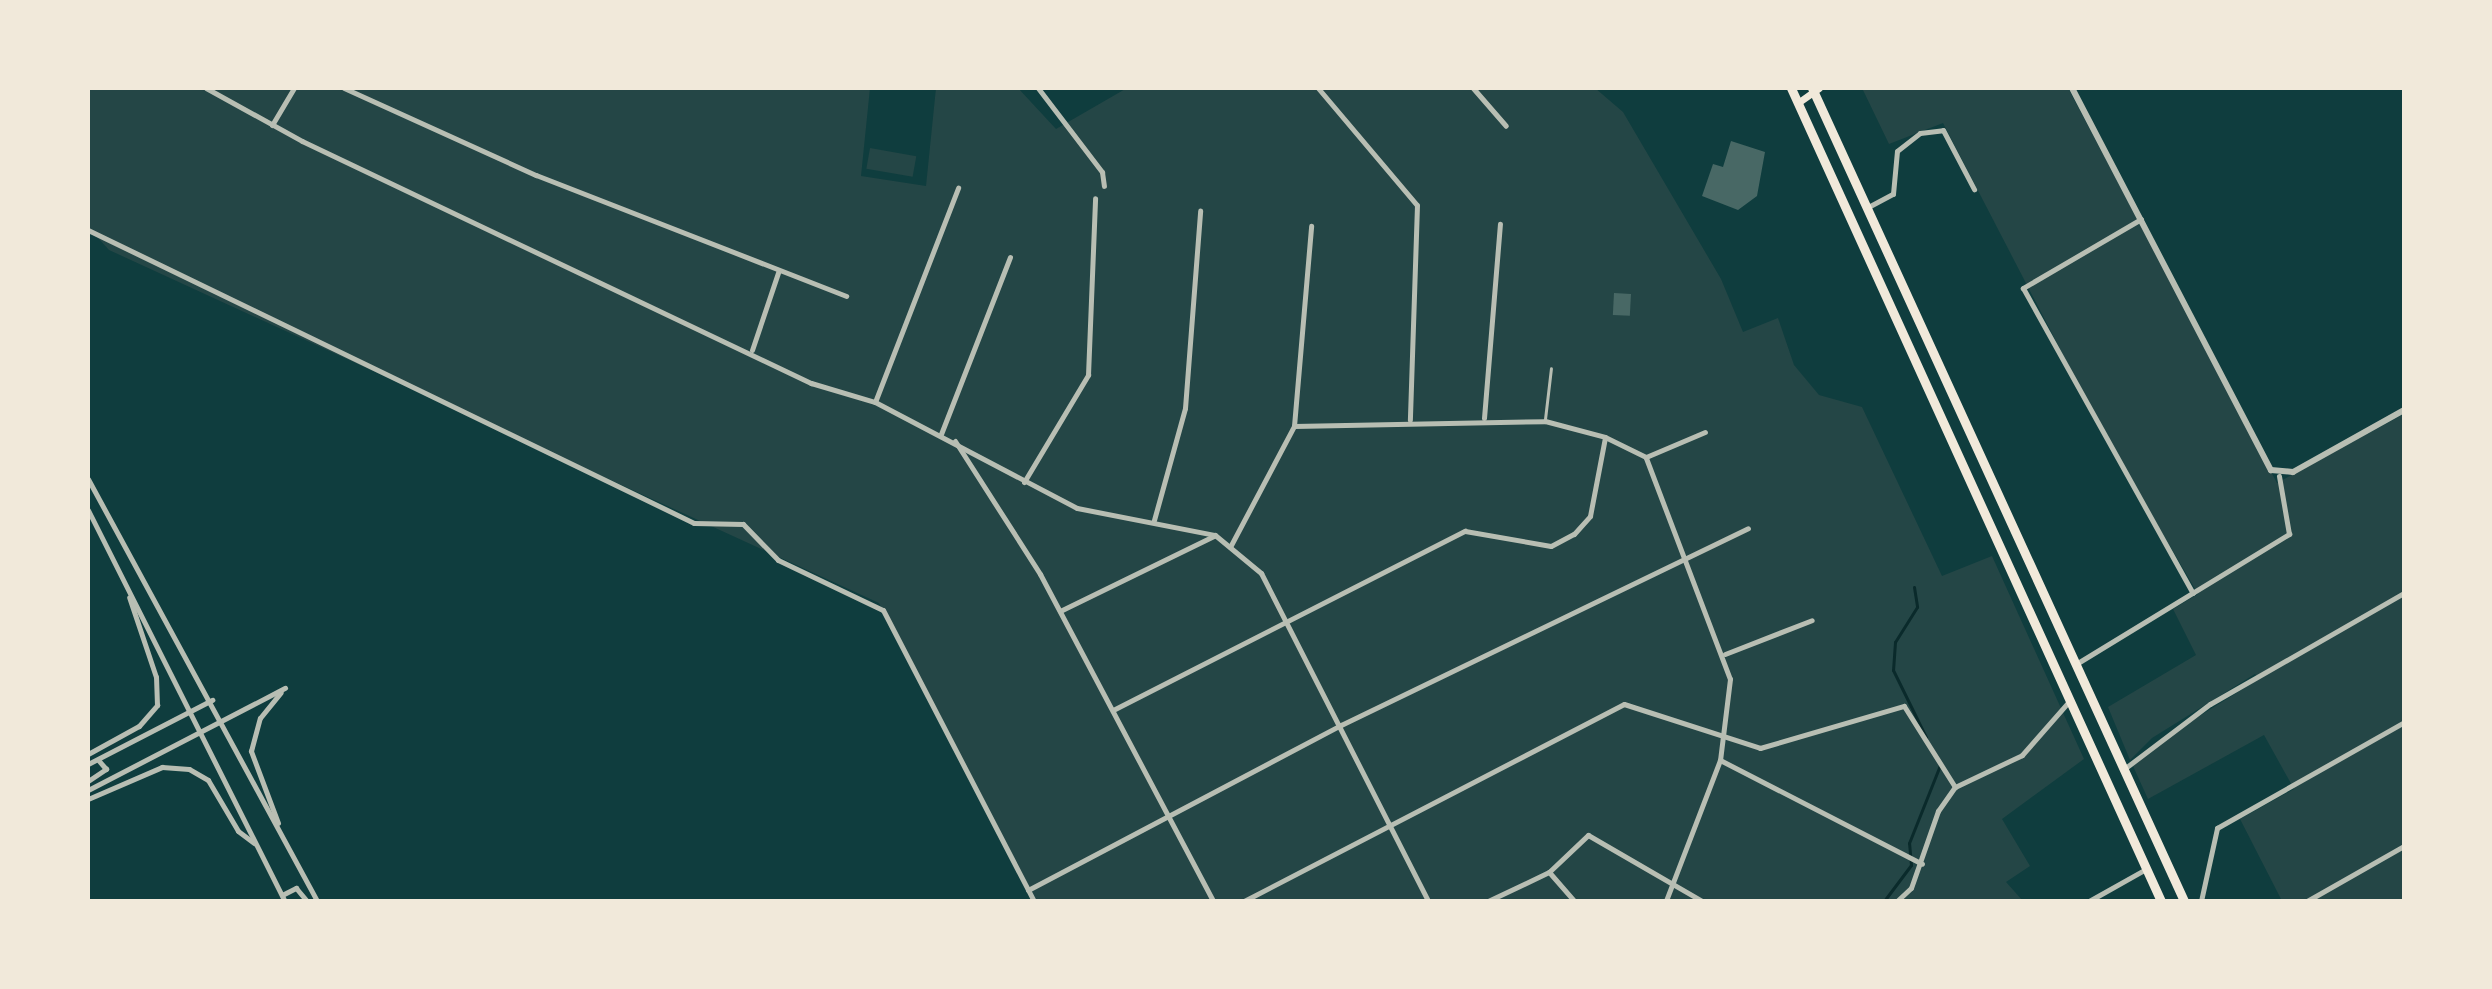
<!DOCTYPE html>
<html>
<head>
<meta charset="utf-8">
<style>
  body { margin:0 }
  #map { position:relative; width:2492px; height:989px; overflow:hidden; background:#0f3d3e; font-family:Commissioner,sans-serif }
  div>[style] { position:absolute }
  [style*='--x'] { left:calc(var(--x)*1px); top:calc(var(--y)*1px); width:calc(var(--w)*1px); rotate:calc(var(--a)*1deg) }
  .green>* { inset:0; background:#244646; transform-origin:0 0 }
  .stream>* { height:3px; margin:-1.5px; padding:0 1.5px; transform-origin:1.5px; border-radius:1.5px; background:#0a2a2b }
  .building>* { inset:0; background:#486865; transform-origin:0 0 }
  .service>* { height:3px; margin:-1.5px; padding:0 1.5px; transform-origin:1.5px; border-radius:1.5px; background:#b8beb3 }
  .minor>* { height:5px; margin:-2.5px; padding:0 2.5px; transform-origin:2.5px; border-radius:2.5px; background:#b8beb3 }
  .tertiary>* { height:6px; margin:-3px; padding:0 3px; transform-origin:3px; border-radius:3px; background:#b8beb3 }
  .secondary>* { height:7px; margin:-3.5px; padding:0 3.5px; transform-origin:3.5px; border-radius:3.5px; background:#f1e9da }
  .trunk>* { height:9px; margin:-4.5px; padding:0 4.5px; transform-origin:4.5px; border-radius:4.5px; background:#f1e9da }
  span { translate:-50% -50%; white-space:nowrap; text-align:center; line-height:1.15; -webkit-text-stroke:8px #f1e9da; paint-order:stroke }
  .frame { position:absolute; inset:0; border:90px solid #f1e9da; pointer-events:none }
</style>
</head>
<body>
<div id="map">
  <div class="green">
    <div style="clip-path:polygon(88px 88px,870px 88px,861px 176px,926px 186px,936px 88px,1018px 88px,1056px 129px,1127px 88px,1595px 88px,1623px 112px,1721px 279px,1743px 332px,1778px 318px,1794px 365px,1819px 395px,1862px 407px,1942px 576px,1992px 556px,2084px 759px,2002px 819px,2030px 866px,2006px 882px,2023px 901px,1037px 901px,879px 603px,109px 250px,88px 227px)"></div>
    <div style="clip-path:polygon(1862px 88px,2068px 88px,2277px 483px,2404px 414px,2404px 901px,2282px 901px,2240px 819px,2294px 789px,2264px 735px,2148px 799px,2133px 766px,2156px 743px,2259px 679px,2255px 674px,2152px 738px,2130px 760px,2108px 707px,2196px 655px,2173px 609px,2198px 594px,2101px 428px,1943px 123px,1889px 144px)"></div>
    <div style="left:870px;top:148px;width:47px;height:21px;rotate:10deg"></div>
  </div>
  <div class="stream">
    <div style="--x:1914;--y:587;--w:20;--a:81"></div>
    <div style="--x:1917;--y:607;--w:41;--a:122.2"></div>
    <div style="--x:1895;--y:642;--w:28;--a:94"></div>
    <div style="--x:1893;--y:670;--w:75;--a:63.8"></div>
    <div style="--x:1884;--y:901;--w:45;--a:-53.1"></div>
    <div style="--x:1911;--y:865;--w:22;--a:-95"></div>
    <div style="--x:1909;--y:843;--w:84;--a:-68.3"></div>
  </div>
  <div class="building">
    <div style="clip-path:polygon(1731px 141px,1765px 152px,1757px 196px,1738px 210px,1702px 196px,1713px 164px,1723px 167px)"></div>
    <div style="left:1614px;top:293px;width:17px;height:22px;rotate:3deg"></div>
  </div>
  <div class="service">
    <div style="--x:1545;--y:419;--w:51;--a:-83.3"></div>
  </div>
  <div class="minor">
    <div style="--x:206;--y:88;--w:110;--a:28.9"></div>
    <div style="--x:302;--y:141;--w:564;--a:25.43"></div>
    <div style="--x:811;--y:383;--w:67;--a:16.5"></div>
    <div style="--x:875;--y:402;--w:228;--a:27.7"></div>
    <div style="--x:1077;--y:508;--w:141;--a:11.1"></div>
    <div style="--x:1215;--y:535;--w:60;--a:39.6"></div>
    <div style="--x:1261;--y:573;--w:368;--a:63"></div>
    <div style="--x:344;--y:88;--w:211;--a:24.4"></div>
    <div style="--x:536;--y:175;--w:333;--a:21.3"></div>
    <div style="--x:1038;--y:88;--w:106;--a:52.7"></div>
    <div style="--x:1102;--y:172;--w:14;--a:82"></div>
    <div style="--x:1318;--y:88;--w:153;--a:49.8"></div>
    <div style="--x:1417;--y:205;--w:215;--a:91.9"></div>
    <div style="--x:1473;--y:88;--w:50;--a:49"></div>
    <div style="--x:272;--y:125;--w:43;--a:-59.3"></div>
    <div style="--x:1870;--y:206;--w:26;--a:-28"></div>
    <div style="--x:1893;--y:194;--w:43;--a:-84.7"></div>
    <div style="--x:1897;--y:151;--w:29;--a:-38"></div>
    <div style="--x:1920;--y:133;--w:23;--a:-7"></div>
    <div style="--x:1943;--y:130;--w:67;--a:62.3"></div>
    <div style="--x:2141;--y:219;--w:137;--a:149.7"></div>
    <div style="--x:2023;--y:288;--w:349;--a:60.9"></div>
    <div style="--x:88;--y:230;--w:673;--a:25.8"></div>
    <div style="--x:694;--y:523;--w:49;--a:1.2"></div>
    <div style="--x:743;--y:524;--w:50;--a:45.8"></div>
    <div style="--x:778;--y:560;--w:116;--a:25.5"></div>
    <div style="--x:883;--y:610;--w:328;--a:62.6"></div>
    <div style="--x:752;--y:350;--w:84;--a:-71.4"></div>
    <div style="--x:875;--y:402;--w:230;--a:-68.8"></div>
    <div style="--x:1484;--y:418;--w:195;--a:-85.3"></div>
    <div style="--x:1294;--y:426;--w:201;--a:-85.1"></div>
    <div style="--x:941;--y:434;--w:190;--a:-68.7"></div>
    <div style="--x:955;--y:441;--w:158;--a:57.4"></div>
    <div style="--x:1040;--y:574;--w:370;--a:62.1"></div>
    <div style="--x:1646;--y:458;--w:236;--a:69.2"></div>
    <div style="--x:1730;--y:679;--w:82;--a:97"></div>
    <div style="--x:1720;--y:760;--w:151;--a:111"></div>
    <div style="--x:88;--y:479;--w:480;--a:61.5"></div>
    <div style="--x:1024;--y:482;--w:125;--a:-59.1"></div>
    <div style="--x:1088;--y:375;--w:177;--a:-87.7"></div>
    <div style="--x:88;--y:510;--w:438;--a:63.3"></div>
    <div style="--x:1154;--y:520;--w:116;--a:-74.5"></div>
    <div style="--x:1185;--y:408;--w:198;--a:-85.6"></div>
    <div style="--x:1230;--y:547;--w:137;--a:-62.1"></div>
    <div style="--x:1294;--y:426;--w:251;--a:-1.1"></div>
    <div style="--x:1545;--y:421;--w:62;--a:14.9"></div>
    <div style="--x:1605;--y:437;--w:46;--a:26"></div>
    <div style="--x:1646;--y:457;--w:64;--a:-23"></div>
    <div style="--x:1060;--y:611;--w:171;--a:-26"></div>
    <div style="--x:1725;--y:654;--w:93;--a:-21.3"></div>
    <div style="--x:2076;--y:664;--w:250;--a:-31.4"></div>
    <div style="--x:2289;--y:534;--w:59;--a:-99.8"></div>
    <div style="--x:1113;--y:710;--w:395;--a:-27"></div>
    <div style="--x:1465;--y:531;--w:87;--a:9.9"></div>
    <div style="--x:1551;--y:546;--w:26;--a:-28"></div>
    <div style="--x:1574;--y:534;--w:24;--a:-48"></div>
    <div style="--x:1590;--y:516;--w:80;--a:-79.2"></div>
    <div style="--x:88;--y:754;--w:58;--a:-28.8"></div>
    <div style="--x:139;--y:726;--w:28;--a:-49"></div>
    <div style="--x:157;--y:705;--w:28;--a:-92"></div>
    <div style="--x:156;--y:677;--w:84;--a:-108.6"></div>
    <div style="--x:1720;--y:760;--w:227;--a:27.2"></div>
    <div style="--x:88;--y:764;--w:140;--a:-27.3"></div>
    <div style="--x:2124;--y:769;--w:108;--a:-37.1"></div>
    <div style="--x:2210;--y:704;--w:224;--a:-29.8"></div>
    <div style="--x:88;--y:781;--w:22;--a:-34"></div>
    <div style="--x:106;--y:769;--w:11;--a:-131"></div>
    <div style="--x:88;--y:790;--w:222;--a:-27.4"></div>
    <div style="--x:88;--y:799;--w:81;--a:-23.4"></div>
    <div style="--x:162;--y:767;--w:27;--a:4"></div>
    <div style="--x:189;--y:769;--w:22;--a:30"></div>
    <div style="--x:208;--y:780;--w:59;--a:59.5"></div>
    <div style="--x:238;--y:831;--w:20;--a:37"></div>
    <div style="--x:278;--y:823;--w:77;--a:-110.6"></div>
    <div style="--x:251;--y:751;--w:34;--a:-75"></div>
    <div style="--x:260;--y:718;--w:33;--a:-51"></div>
    <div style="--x:1549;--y:872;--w:38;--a:49"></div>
    <div style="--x:1028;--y:890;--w:354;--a:-27.8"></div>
    <div style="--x:1341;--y:725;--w:452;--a:-25.8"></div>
    <div style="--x:282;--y:895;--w:16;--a:-27"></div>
    <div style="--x:296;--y:888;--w:17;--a:50"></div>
    <div style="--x:1244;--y:901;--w:428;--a:-27.4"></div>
    <div style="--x:1624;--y:704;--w:143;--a:17.9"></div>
    <div style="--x:1760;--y:748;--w:150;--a:-16.3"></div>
    <div style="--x:1904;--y:706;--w:96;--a:57.8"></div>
    <div style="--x:1488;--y:901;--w:68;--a:-25.4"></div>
    <div style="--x:1549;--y:872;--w:54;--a:-43.5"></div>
    <div style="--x:1588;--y:835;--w:132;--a:30.1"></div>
    <div style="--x:1897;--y:901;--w:19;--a:-43"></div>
    <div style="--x:1911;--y:888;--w:82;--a:-70.7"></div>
    <div style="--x:1938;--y:811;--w:29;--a:-55"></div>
    <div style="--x:1955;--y:787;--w:74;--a:-25.5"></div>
    <div style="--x:2022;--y:755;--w:74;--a:-48.8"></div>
    <div style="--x:2089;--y:901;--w:65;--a:-29.3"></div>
    <div style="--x:2201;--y:901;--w:75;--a:-77.6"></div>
    <div style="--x:2217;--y:828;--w:215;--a:-29.5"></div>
    <div style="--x:2307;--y:901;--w:112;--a:-29.6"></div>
  </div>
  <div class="tertiary">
    <div style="--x:2072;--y:88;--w:431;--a:62.5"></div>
    <div style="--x:2271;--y:470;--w:22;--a:5"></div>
    <div style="--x:2293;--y:472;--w:127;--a:-29.2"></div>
  </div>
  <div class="secondary">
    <div style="--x:1799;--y:102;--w:24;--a:-35"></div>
  </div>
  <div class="trunk">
    <div style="--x:1791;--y:88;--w:893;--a:65.53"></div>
    <div style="--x:1812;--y:88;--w:894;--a:65.41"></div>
  </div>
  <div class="frame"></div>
</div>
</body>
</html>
